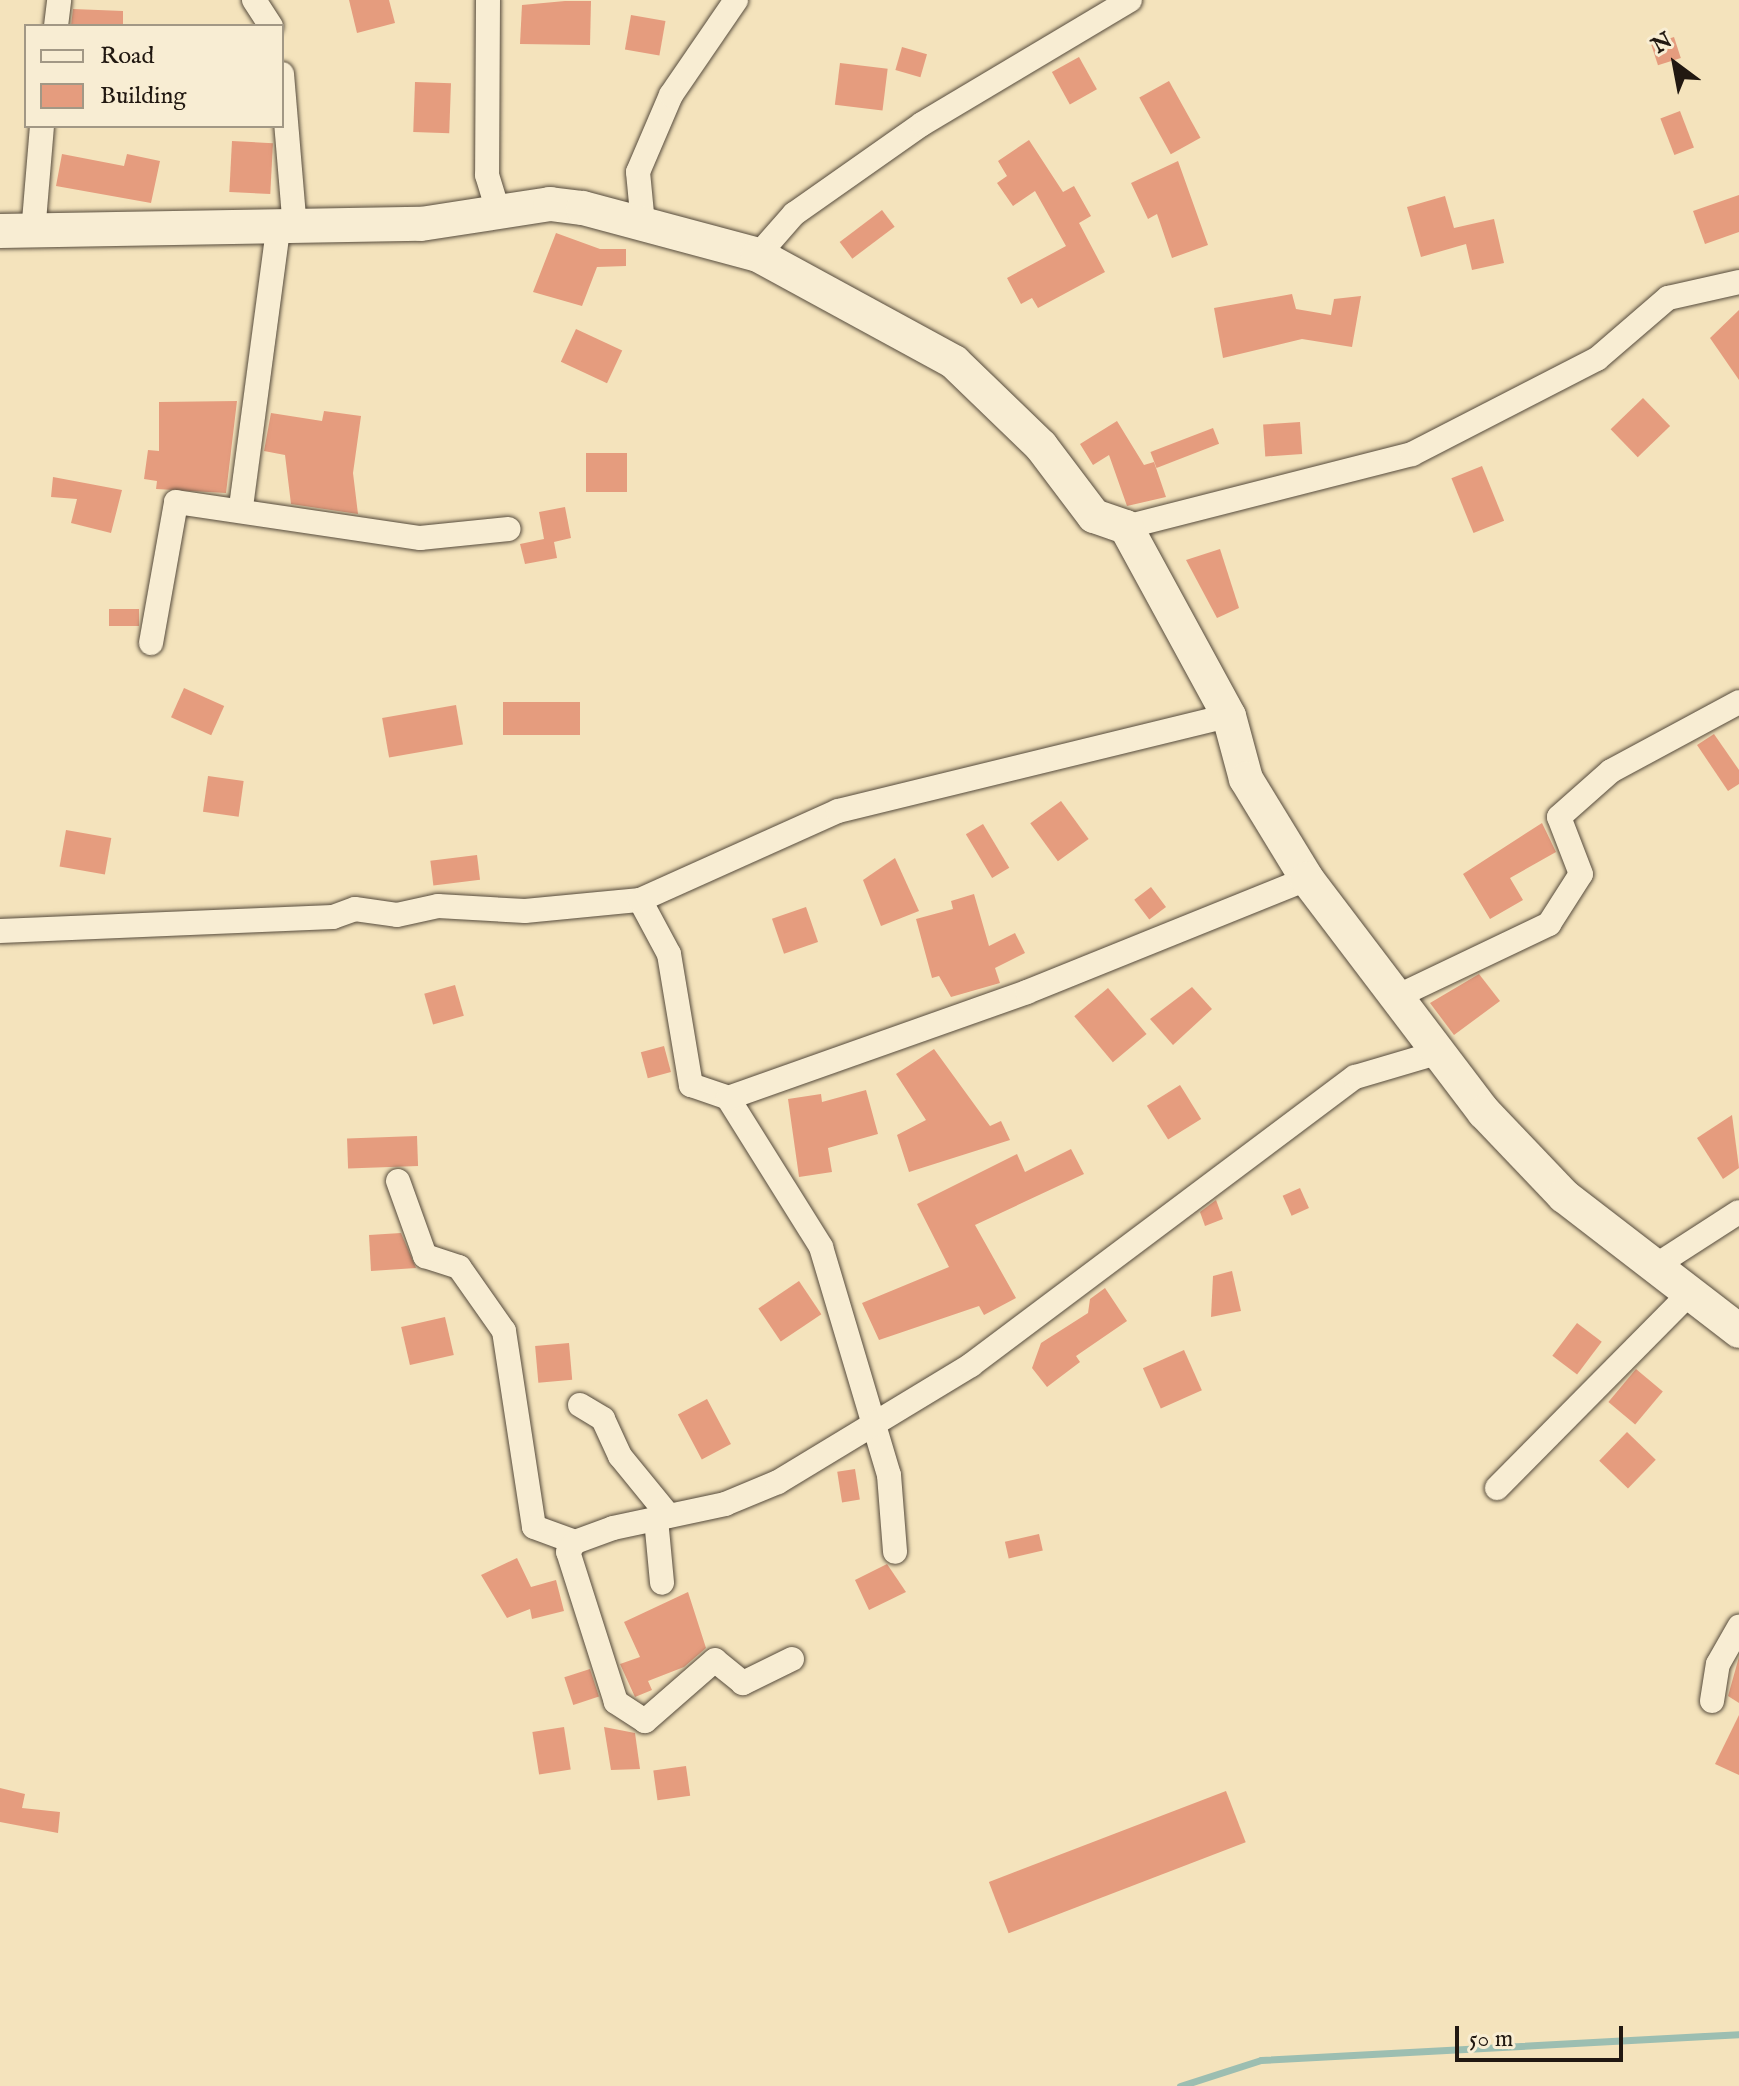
<!DOCTYPE html>
<html>
<head>
<meta charset="utf-8">
<style>
  body { margin:0 }
  #map { position:relative; width:1739px; height:2086px; overflow:hidden; background:#f4e3bc; font-family:"IM FELL English",serif }
  div>[style] { position:absolute }
  [style*='--x'] { left:calc(var(--x)*1px); top:calc(var(--y)*1px); width:calc(var(--w)*1px); rotate:calc(var(--a)*1deg) }
  .stream>* { height:7px; margin:-3.5px; padding:0 3.5px; transform-origin:3.5px; border-radius:3.5px; background:#9cbeb1 }
  .building>* { inset:0; background:#e59c7e; transform-origin:0 0 }
  .roads { filter:drop-shadow(0 0 2px #564b3c) drop-shadow(0 0 2px #564b3c) }
  .street>* { height:24px; margin:-12px; padding:0 12px; transform-origin:12px; border-radius:12px; background:#f8edd3 }
  .secondary>* { height:34px; margin:-17px; padding:0 17px; transform-origin:17px; border-radius:17px; background:#f8edd3 }
  span { translate:-50% -50%; white-space:nowrap; text-align:center; line-height:1.15; -webkit-text-stroke:6px #f8edd3; paint-order:stroke }
  .legend { position:absolute; left:24px; top:24px; width:260px; height:104px; box-sizing:border-box; background:#f8edd3; border:2px solid #a29885; margin:0; padding:10px 14px; list-style:none; font-size:24px; color:#211811 }
  .legend li { display:flex; align-items:center; gap:16px; height:40px }
  .legend b { width:40px; border:2px solid #a29885 }
  .north { position:absolute; left:1635px; top:24px; width:80px; height:80px; -webkit-text-stroke:6px #f8edd3; paint-order:stroke; rotate:328deg; font-size:22px; font-weight:700; line-height:32px; text-align:center; color:#211811 }
  .north::after { content:''; display:block; margin:auto; width:28px; height:36px; background:#211811; clip-path:polygon(50% 0,100% 100%,50% 72%,0 100%) }
  .scale { position:absolute; left:1455px; top:2026px; width:168px; height:36px; box-sizing:border-box; border:4px solid #211811; border-top:0; padding-left:10px; font-size:24px; line-height:28px; white-space:nowrap; color:#211811; -webkit-text-stroke:6px #f8edd3; paint-order:stroke }
</style>
</head>
<body>
<div id="map">
  <div class="stream">
    <div style="--x:1180;--y:2086;--w:85;--a:-17.8"></div>
    <div style="--x:1261;--y:2060;--w:479;--a:-3.1"></div>
  </div>
  <div class="building">
    <div style="clip-path:polygon(349px 0,389px 0,395px 23px,357px 33px)"></div>
    <div style="clip-path:polygon(565px 1px,591px 1px,590px 45px,520px 44px,522px 5px)"></div>
    <div style="clip-path:polygon(73px 9px,123px 11px,123px 26px,71px 26px)"></div>
    <div style="left:631px;top:15px;width:35px;height:35px;rotate:10deg"></div>
    <div style="left:1674px;top:37px;width:22px;height:24px;rotate:72deg"></div>
    <div style="left:902px;top:47px;width:26px;height:24px;rotate:16deg"></div>
    <div style="left:1079px;top:57px;width:37px;height:31px;rotate:61deg"></div>
    <div style="left:840px;top:63px;width:48px;height:42px;rotate:7deg"></div>
    <div style="left:1169px;top:81px;width:65px;height:34px;rotate:61deg"></div>
    <div style="left:415px;top:82px;width:36px;height:50px;rotate:2deg"></div>
    <div style="left:1680px;top:111px;width:39px;height:21px;rotate:69deg"></div>
    <div style="clip-path:polygon(1029px 140px,1063px 192px,1074px 186px,1091px 216px,1079px 223px,1105px 272px,1038px 308px,1032px 298px,1021px 304px,1007px 278px,1066px 246px,1035px 191px,1013px 206px,997px 183px,1007px 176px,998px 161px)"></div>
    <div style="left:232px;top:141px;width:41px;height:51px;rotate:3deg"></div>
    <div style="clip-path:polygon(62px 154px,124px 166px,127px 154px,160px 161px,151px 203px,56px 186px)"></div>
    <div style="clip-path:polygon(1178px 161px,1208px 245px,1172px 258px,1157px 214px,1148px 219px,1131px 183px)"></div>
    <div style="clip-path:polygon(1739px 195px,1739px 232px,1705px 244px,1693px 211px)"></div>
    <div style="clip-path:polygon(1445px 196px,1454px 228px,1494px 219px,1504px 263px,1472px 270px,1466px 244px,1421px 257px,1407px 207px)"></div>
    <div style="left:882px;top:210px;width:21px;height:53px;rotate:53deg"></div>
    <div style="clip-path:polygon(556px 233px,600px 249px,626px 249px,626px 266px,597px 267px,582px 306px,533px 292px)"></div>
    <div style="clip-path:polygon(1292px 294px,1296px 309px,1331px 315px,1334px 299px,1361px 296px,1352px 347px,1302px 339px,1223px 358px,1214px 308px)"></div>
    <div style="clip-path:polygon(1739px 310px,1739px 380px,1710px 338px)"></div>
    <div style="left:576px;top:329px;width:51px;height:36px;rotate:25deg"></div>
    <div style="left:1643px;top:398px;width:39px;height:45px;rotate:46deg"></div>
    <div style="clip-path:polygon(237px 401px,226px 493px,156px 489px,157px 481px,144px 479px,148px 450px,159px 451px,159px 402px)"></div>
    <div style="clip-path:polygon(324px 411px,361px 416px,353px 473px,358px 514px,291px 504px,285px 455px,264px 451px,271px 413px,322px 421px)"></div>
    <div style="clip-path:polygon(1117px 421px,1144px 465px,1154px 462px,1166px 497px,1127px 506px,1109px 455px,1093px 465px,1080px 444px)"></div>
    <div style="left:1300px;top:422px;width:32px;height:37px;rotate:86deg"></div>
    <div style="left:1213px;top:428px;width:17px;height:67px;rotate:69deg"></div>
    <div style="left:586px;top:453px;width:41px;height:39px"></div>
    <div style="left:1482px;top:466px;width:59px;height:33px;rotate:68deg"></div>
    <div style="clip-path:polygon(53px 477px,122px 490px,111px 533px,71px 523px,77px 499px,51px 497px)"></div>
    <div style="clip-path:polygon(565px 507px,571px 538px,554px 542px,557px 558px,525px 564px,520px 544px,544px 539px,539px 512px)"></div>
    <div style="clip-path:polygon(1220px 549px,1239px 608px,1217px 618px,1186px 560px)"></div>
    <div style="left:139px;top:609px;width:17px;height:30px;rotate:90deg"></div>
    <div style="left:184px;top:688px;width:44px;height:32px;rotate:24deg"></div>
    <div style="left:503px;top:702px;width:77px;height:33px"></div>
    <div style="left:456px;top:705px;width:40px;height:75px;rotate:80deg"></div>
    <div style="clip-path:polygon(1714px 734px,1739px 770px,1739px 784px,1728px 791px,1697px 745px)"></div>
    <div style="left:208px;top:776px;width:36px;height:36px;rotate:8deg"></div>
    <div style="left:1061px;top:801px;width:47px;height:38px;rotate:54deg"></div>
    <div style="clip-path:polygon(1542px 823px,1556px 852px,1510px 878px,1523px 900px,1490px 919px,1463px 874px)"></div>
    <div style="left:983px;top:824px;width:51px;height:20px;rotate:59deg"></div>
    <div style="left:66px;top:830px;width:46px;height:37px;rotate:10deg"></div>
    <div style="left:477px;top:855px;width:25px;height:47px;rotate:83deg"></div>
    <div style="clip-path:polygon(895px 858px,919px 911px,881px 926px,863px 880px)"></div>
    <div style="left:1151px;top:887px;width:25px;height:21px;rotate:53deg"></div>
    <div style="clip-path:polygon(974px 894px,989px 946px,1015px 933px,1025px 953px,995px 968px,1000px 983px,951px 997px,939px 976px,932px 978px,916px 919px,953px 909px,951px 901px)"></div>
    <div style="left:806px;top:907px;width:37px;height:36px;rotate:71deg"></div>
    <div style="clip-path:polygon(1479px 974px,1500px 1001px,1454px 1035px,1430px 1003px)"></div>
    <div style="left:455px;top:985px;width:32px;height:32px;rotate:74deg"></div>
    <div style="clip-path:polygon(1192px 987px,1212px 1009px,1173px 1045px,1150px 1019px)"></div>
    <div style="left:1108px;top:988px;width:60px;height:44px;rotate:50deg"></div>
    <div style="left:664px;top:1046px;width:27px;height:24px;rotate:75deg"></div>
    <div style="clip-path:polygon(934px 1049px,990px 1126px,1001px 1121px,1010px 1140px,909px 1172px,897px 1135px,926px 1120px,896px 1074px)"></div>
    <div style="left:1180px;top:1085px;width:40px;height:39px;rotate:58deg"></div>
    <div style="clip-path:polygon(866px 1090px,878px 1134px,828px 1148px,832px 1172px,799px 1177px,788px 1099px,821px 1094px,822px 1102px)"></div>
    <div style="clip-path:polygon(1732px 1115px,1739px 1168px,1723px 1179px,1697px 1138px)"></div>
    <div style="left:417px;top:1136px;width:30px;height:70px;rotate:88deg"></div>
    <div style="clip-path:polygon(1071px 1149px,1084px 1174px,975px 1225px,1016px 1298px,984px 1315px,979px 1306px,879px 1340px,862px 1303px,949px 1267px,917px 1204px,1017px 1154px,1025px 1172px)"></div>
    <div style="left:1300px;top:1188px;width:22px;height:19px;rotate:66deg"></div>
    <div style="clip-path:polygon(1216px 1200px,1223px 1219px,1205px 1226px,1200px 1212px)"></div>
    <div style="clip-path:polygon(401px 1233px,416px 1268px,371px 1271px,369px 1235px)"></div>
    <div style="clip-path:polygon(1232px 1271px,1241px 1311px,1211px 1317px,1213px 1276px)"></div>
    <div style="left:799px;top:1281px;width:40px;height:49px;rotate:56deg"></div>
    <div style="clip-path:polygon(1105px 1288px,1127px 1321px,1076px 1356px,1080px 1362px,1047px 1387px,1032px 1368px,1041px 1343px,1088px 1313px,1090px 1299px)"></div>
    <div style="left:445px;top:1317px;width:39px;height:45px;rotate:77deg"></div>
    <div style="left:1577px;top:1323px;width:31px;height:41px;rotate:37deg"></div>
    <div style="left:569px;top:1343px;width:37px;height:34px;rotate:85deg"></div>
    <div style="left:1184px;top:1350px;width:44px;height:45px;rotate:66deg"></div>
    <div style="left:1636px;top:1369px;width:35px;height:43px;rotate:40deg"></div>
    <div style="left:707px;top:1399px;width:51px;height:33px;rotate:62deg"></div>
    <div style="left:1627px;top:1432px;width:40px;height:40px;rotate:44deg"></div>
    <div style="left:855px;top:1469px;width:31px;height:18px;rotate:81deg"></div>
    <div style="left:1039px;top:1534px;width:17px;height:35px;rotate:77deg"></div>
    <div style="clip-path:polygon(517px 1558px,531px 1587px,556px 1580px,564px 1611px,532px 1619px,530px 1609px,507px 1618px,481px 1575px)"></div>
    <div style="clip-path:polygon(887px 1564px,906px 1592px,869px 1610px,855px 1580px)"></div>
    <div style="clip-path:polygon(688px 1592px,706px 1648px,684px 1667px,648px 1681px,652px 1690px,635px 1697px,620px 1664px,640px 1657px,624px 1622px)"></div>
    <div style="clip-path:polygon(1739px 1657px,1739px 1703px,1728px 1696px)"></div>
    <div style="left:590px;top:1669px;width:29px;height:27px;rotate:72deg"></div>
    <div style="clip-path:polygon(1739px 1715px,1739px 1775px,1715px 1764px)"></div>
    <div style="left:564px;top:1727px;width:43px;height:32px;rotate:81deg"></div>
    <div style="clip-path:polygon(604px 1727px,635px 1733px,640px 1769px,611px 1770px)"></div>
    <div style="left:686px;top:1766px;width:30px;height:33px;rotate:82deg"></div>
    <div style="clip-path:polygon(0 1788px,25px 1794px,22px 1808px,60px 1812px,58px 1833px,0 1822px)"></div>
    <div style="left:1226px;top:1791px;width:55px;height:254px;rotate:69deg"></div>
  </div>
  <div class="roads">
    <div class="street">
      <div style="--x:254;--y:0;--w:31;--a:57"></div>
      <div style="--x:488;--y:0;--w:175;--a:90.3"></div>
      <div style="--x:487;--y:175;--w:39;--a:73"></div>
      <div style="--x:56;--y:26;--w:26;--a:-83"></div>
      <div style="--x:282;--y:74;--w:155;--a:85.2"></div>
      <div style="--x:643;--y:224;--w:52;--a:-95.5"></div>
      <div style="--x:638;--y:172;--w:84;--a:-66.8"></div>
      <div style="--x:671;--y:95;--w:115;--a:-55.6"></div>
      <div style="--x:33;--y:233;--w:107;--a:-85.2"></div>
      <div style="--x:758;--y:255;--w:55;--a:-48.7"></div>
      <div style="--x:794;--y:214;--w:156;--a:-35.1"></div>
      <div style="--x:922;--y:124;--w:242;--a:-30.8"></div>
      <div style="--x:241;--y:507;--w:280;--a:-82.4"></div>
      <div style="--x:1126;--y:527;--w:295;--a:-14.3"></div>
      <div style="--x:1412;--y:454;--w:208;--a:-27.2"></div>
      <div style="--x:1597;--y:359;--w:94;--a:-40.7"></div>
      <div style="--x:1668;--y:298;--w:73;--a:-12.7"></div>
      <div style="--x:151;--y:643;--w:143;--a:-79.9"></div>
      <div style="--x:176;--y:502;--w:247;--a:8.4"></div>
      <div style="--x:420;--y:538;--w:89;--a:-5.8"></div>
      <div style="--x:640;--y:900;--w:61;--a:61.8"></div>
      <div style="--x:669;--y:954;--w:133;--a:80.5"></div>
      <div style="--x:691;--y:1085;--w:39;--a:19"></div>
      <div style="--x:728;--y:1098;--w:176;--a:58"></div>
      <div style="--x:821;--y:1247;--w:238;--a:73.4"></div>
      <div style="--x:889;--y:1475;--w:77;--a:85.5"></div>
      <div style="--x:0;--y:931;--w:333;--a:-2.4"></div>
      <div style="--x:333;--y:917;--w:23;--a:-20"></div>
      <div style="--x:355;--y:909;--w:42;--a:8.1"></div>
      <div style="--x:397;--y:915;--w:42;--a:-12.4"></div>
      <div style="--x:438;--y:906;--w:87;--a:3.3"></div>
      <div style="--x:525;--y:911;--w:116;--a:-5.5"></div>
      <div style="--x:640;--y:900;--w:217;--a:-24.2"></div>
      <div style="--x:838;--y:811;--w:402;--a:-13.7"></div>
      <div style="--x:1396;--y:997;--w:170;--a:-25.5"></div>
      <div style="--x:1549;--y:924;--w:59;--a:-57.4"></div>
      <div style="--x:1581;--y:874;--w:61;--a:-111.1"></div>
      <div style="--x:1559;--y:817;--w:69;--a:-41.5"></div>
      <div style="--x:1611;--y:771;--w:145;--a:-28.3"></div>
      <div style="--x:728;--y:1098;--w:317;--a:-19.5"></div>
      <div style="--x:1027;--y:992;--w:302;--a:-22"></div>
      <div style="--x:398;--y:1181;--w:80;--a:70.2"></div>
      <div style="--x:425;--y:1256;--w:36;--a:18"></div>
      <div style="--x:459;--y:1267;--w:78;--a:54.9"></div>
      <div style="--x:504;--y:1331;--w:198;--a:81.3"></div>
      <div style="--x:534;--y:1527;--w:44;--a:20.1"></div>
      <div style="--x:1652;--y:1268;--w:103;--a:-32.8"></div>
      <div style="--x:580;--y:1405;--w:27;--a:31"></div>
      <div style="--x:603;--y:1419;--w:41;--a:65.3"></div>
      <div style="--x:620;--y:1456;--w:77;--a:50.8"></div>
      <div style="--x:1497;--y:1488;--w:272;--a:-45.3"></div>
      <div style="--x:656;--y:1519;--w:64;--a:84.6"></div>
      <div style="--x:792;--y:1659;--w:55;--a:153.9"></div>
      <div style="--x:743;--y:1683;--w:36;--a:-141"></div>
      <div style="--x:715;--y:1660;--w:93;--a:138.9"></div>
      <div style="--x:645;--y:1721;--w:35;--a:-147"></div>
      <div style="--x:616;--y:1702;--w:157;--a:-107.7"></div>
      <div style="--x:568;--y:1552;--w:12;--a:-55"></div>
      <div style="--x:575;--y:1542;--w:40;--a:-20.2"></div>
      <div style="--x:613;--y:1528;--w:115;--a:-12.1"></div>
      <div style="--x:725;--y:1504;--w:57;--a:-22.5"></div>
      <div style="--x:778;--y:1482;--w:226;--a:-31.2"></div>
      <div style="--x:971;--y:1365;--w:480;--a:-36.9"></div>
      <div style="--x:1355;--y:1077;--w:89;--a:-16.4"></div>
      <div style="--x:1712;--y:1701;--w:37;--a:-81"></div>
      <div style="--x:1718;--y:1664;--w:43;--a:-60.4"></div>
    </div>
    <div class="secondary">
      <div style="--x:0;--y:231;--w:421;--a:-1"></div>
      <div style="--x:421;--y:224;--w:131;--a:-8.8"></div>
      <div style="--x:550;--y:204;--w:33;--a:7"></div>
      <div style="--x:583;--y:208;--w:181;--a:15"></div>
      <div style="--x:758;--y:255;--w:223;--a:28.6"></div>
      <div style="--x:954;--y:362;--w:121;--a:44"></div>
      <div style="--x:1041;--y:446;--w:88;--a:52.9"></div>
      <div style="--x:1094;--y:516;--w:34;--a:19"></div>
      <div style="--x:1126;--y:527;--w:215;--a:61.4"></div>
      <div style="--x:1229;--y:716;--w:65;--a:74.9"></div>
      <div style="--x:1246;--y:779;--w:117;--a:58.6"></div>
      <div style="--x:1307;--y:879;--w:293;--a:52.8"></div>
      <div style="--x:1484;--y:1112;--w:116;--a:46.4"></div>
      <div style="--x:1564;--y:1196;--w:221;--a:37.6"></div>
    </div>
  </div>
  <ul class="legend">
  <li><b style="height:10px;background:#f8edd3"></b>Road</li>
  <li><b style="height:22px;background:#e59c7e"></b>Building</li>
  </ul>
  <div class="north">N</div>
  <div class="scale">50 m</div>
</div>
</body>
</html>
